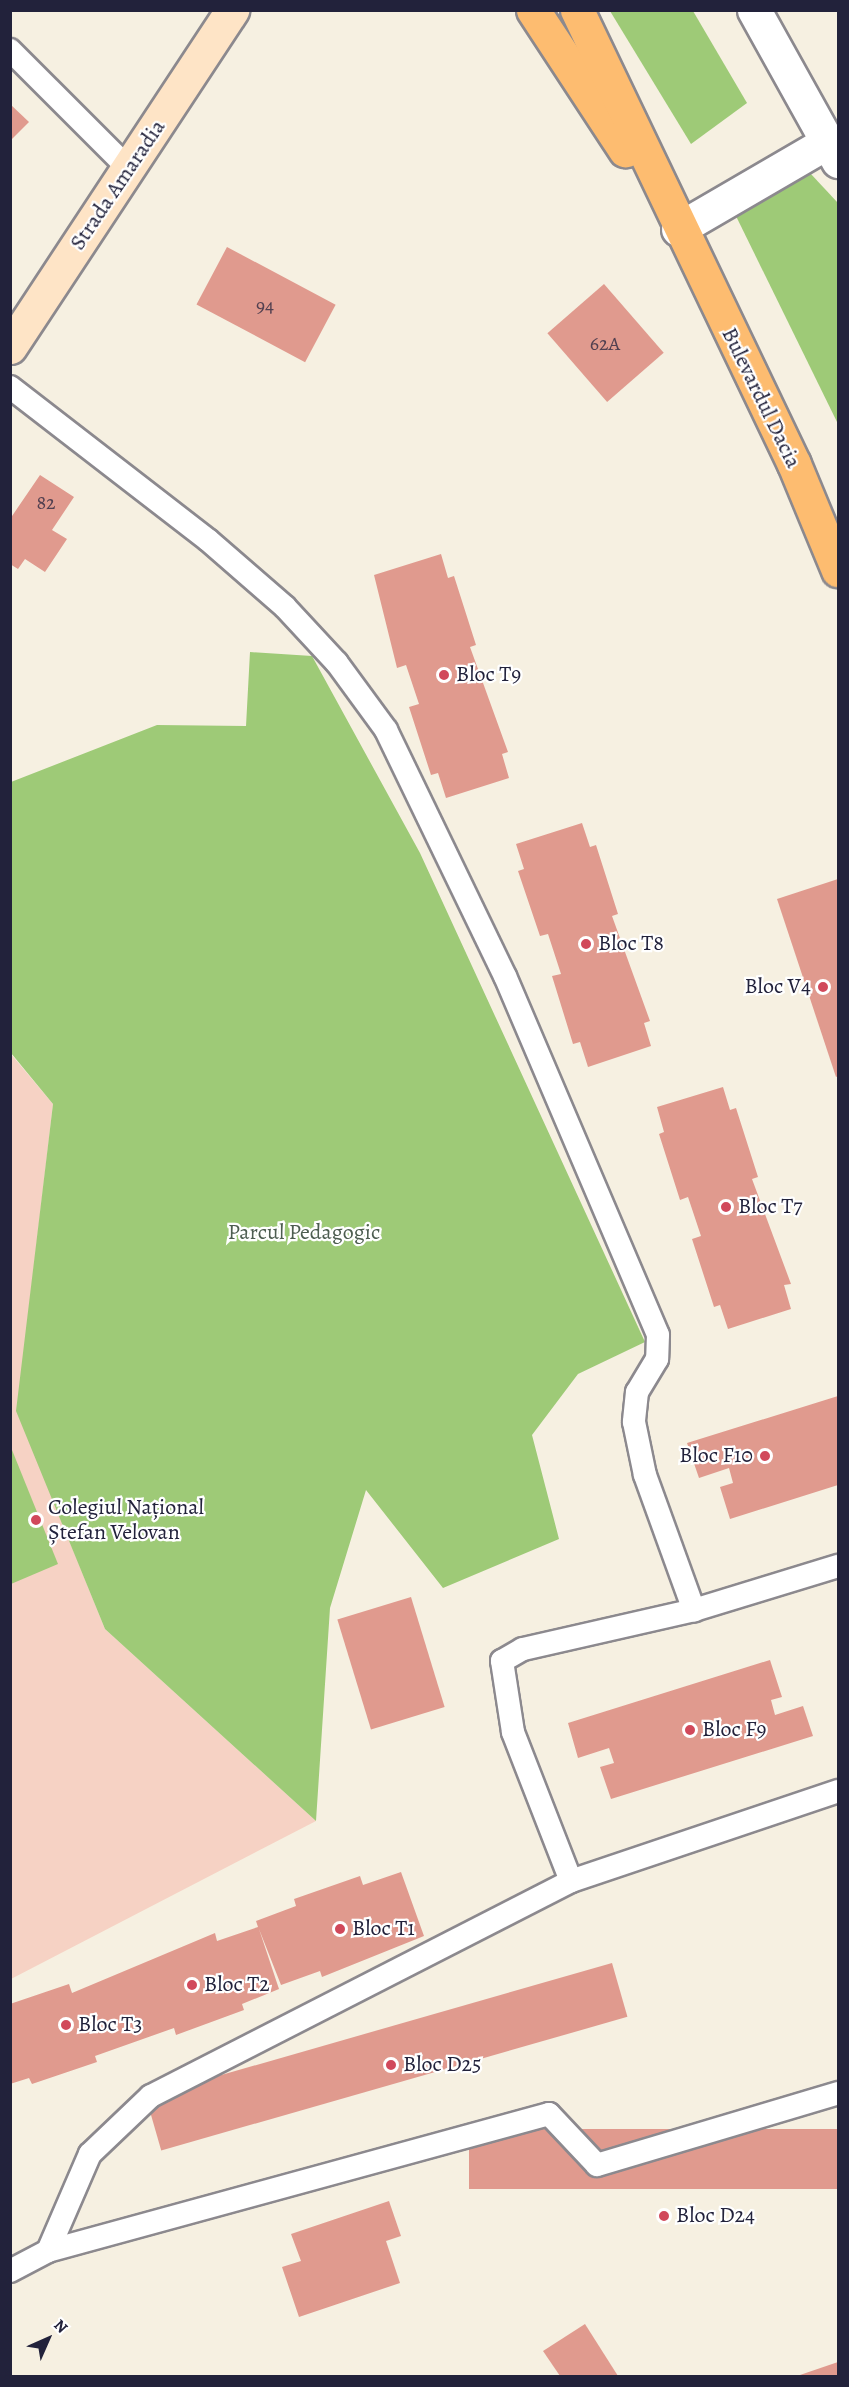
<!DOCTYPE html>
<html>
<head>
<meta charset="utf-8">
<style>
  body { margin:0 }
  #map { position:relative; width:849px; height:2387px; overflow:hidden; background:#f6f0e1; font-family:Alegreya,serif }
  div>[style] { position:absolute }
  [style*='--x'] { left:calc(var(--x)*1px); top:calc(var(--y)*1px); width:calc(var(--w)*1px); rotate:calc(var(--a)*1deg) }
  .built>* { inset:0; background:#f6d2c4 }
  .green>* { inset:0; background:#9eca77 }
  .building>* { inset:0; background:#e09a8e; transform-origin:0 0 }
  .roads { filter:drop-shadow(2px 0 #8c898e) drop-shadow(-2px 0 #8c898e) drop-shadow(0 2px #8c898e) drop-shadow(0 -2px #8c898e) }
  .service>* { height:22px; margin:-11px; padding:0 11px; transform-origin:11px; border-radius:11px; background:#fff }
  .minor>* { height:33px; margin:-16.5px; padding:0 16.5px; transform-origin:16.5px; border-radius:16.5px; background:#fff }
  .secondary>* { height:33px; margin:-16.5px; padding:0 16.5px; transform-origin:16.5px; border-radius:16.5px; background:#fee4c6 }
  .primary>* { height:33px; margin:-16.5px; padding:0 16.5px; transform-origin:16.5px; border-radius:16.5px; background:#fdbc70 }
  .dots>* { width:16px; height:16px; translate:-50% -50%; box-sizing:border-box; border:3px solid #fff; border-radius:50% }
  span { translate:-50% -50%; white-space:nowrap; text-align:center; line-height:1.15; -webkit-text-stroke:4.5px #fff; paint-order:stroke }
  .number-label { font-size:20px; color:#524050 }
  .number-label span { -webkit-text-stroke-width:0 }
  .street-label { font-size:22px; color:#22223b }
  .poi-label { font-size:22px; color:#22223b }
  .left { translate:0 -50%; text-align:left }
  .right { translate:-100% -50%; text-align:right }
  .park-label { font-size:22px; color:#4d5d50 }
  .frame { position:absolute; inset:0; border:12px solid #22223b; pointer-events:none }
  .north { position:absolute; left:18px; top:2309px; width:60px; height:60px; -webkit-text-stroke:4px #fff; paint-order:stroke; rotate:45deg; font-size:16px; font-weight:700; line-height:24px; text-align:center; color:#22223b }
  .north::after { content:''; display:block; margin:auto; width:21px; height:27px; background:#22223b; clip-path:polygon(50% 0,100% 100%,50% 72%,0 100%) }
</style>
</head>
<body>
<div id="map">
  <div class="built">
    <i style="clip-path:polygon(10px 1053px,53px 1104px,17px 1411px,105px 1629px,316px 1821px,11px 1979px)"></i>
  </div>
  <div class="green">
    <i style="clip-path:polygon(610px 11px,693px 11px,747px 103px,691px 144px)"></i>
    <i style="clip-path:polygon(810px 173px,838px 203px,838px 424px,734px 212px,773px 185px)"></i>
    <i style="clip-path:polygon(250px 652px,312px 656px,420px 853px,645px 1342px,578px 1374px,532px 1435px,559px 1539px,443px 1588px,366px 1490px,330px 1608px,316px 1821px,105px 1629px,16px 1411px,53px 1104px,11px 1053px,11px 782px,157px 725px,246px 726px)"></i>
    <i style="clip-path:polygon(10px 1445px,58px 1564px,11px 1584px,10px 1584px)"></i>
  </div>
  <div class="building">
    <i style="clip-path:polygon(10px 104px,29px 122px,10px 141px)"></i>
    <i style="left:227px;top:247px;width:123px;height:65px;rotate:28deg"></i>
    <i style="left:604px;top:284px;width:91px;height:75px;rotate:49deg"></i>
    <i style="clip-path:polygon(40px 475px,74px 497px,52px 530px,67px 539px,45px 572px,25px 559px,18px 569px,10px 564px,10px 519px)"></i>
    <i style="clip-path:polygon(441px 554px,448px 578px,454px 576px,476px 645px,470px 647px,508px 752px,502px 754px,509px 778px,446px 798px,438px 773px,431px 775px,409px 707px,419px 704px,406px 665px,397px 668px,374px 575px)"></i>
    <i style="clip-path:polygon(582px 823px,590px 847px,596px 845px,618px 914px,612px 916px,650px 1021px,644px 1023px,651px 1046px,588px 1067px,580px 1042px,573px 1044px,552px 976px,561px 974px,548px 934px,540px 936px,518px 871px,524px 869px,516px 844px)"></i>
    <i style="clip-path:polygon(838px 879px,838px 1076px,836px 1077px,777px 899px)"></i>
    <i style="clip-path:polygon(723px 1087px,730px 1110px,736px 1108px,758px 1177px,752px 1179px,791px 1284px,784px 1285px,791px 1309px,728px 1329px,720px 1305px,714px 1307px,692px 1239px,701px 1236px,688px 1197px,680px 1200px,659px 1134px,664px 1132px,657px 1107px)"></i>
    <i style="clip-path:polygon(838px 1396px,838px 1485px,730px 1519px,720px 1487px,733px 1483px,729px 1468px,699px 1478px,687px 1443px)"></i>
    <i style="left:411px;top:1597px;width:115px;height:77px;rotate:73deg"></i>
    <i style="clip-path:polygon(770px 1660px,782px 1697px,771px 1700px,775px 1715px,803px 1706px,813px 1736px,611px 1799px,600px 1767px,614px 1763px,609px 1748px,578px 1758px,568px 1723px)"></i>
    <i style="clip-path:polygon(401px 1872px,424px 1936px,322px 1977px,320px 1971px,281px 1985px,259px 1929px,279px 1989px,242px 2004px,244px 2010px,176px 2035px,174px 2028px,95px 2056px,97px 2062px,32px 2084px,29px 2078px,10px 2084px,10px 2004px,69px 1984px,72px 1993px,215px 1933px,217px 1941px,258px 1927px,256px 1921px,296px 1906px,294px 1899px,360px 1876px,363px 1885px)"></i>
    <i style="left:612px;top:1963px;width:56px;height:485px;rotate:74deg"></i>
    <i style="left:838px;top:2129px;width:60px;height:369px;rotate:90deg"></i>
    <i style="clip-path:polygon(389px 2201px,401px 2236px,386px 2241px,400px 2283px,299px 2317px,282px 2267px,301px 2261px,291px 2234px)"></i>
    <i style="clip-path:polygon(585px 2324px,618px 2376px,560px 2376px,543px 2351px)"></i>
    <i style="clip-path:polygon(838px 2362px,838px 2376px,797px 2376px)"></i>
  </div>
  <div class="roads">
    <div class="service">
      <i style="--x:10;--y:50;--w:168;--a:45"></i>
      <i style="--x:10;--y:387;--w:250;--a:37.7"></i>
      <i style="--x:208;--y:540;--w:102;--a:41"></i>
      <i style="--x:285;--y:607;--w:76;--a:47.1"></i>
      <i style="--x:337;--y:663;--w:83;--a:53.8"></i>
      <i style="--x:386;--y:730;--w:273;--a:64.2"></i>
      <i style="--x:505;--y:976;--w:390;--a:66.9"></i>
      <i style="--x:658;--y:1335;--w:24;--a:92"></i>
      <i style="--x:657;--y:1359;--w:39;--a:121"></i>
      <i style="--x:637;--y:1392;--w:30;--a:96"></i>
      <i style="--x:634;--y:1422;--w:54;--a:78.3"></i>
      <i style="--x:645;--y:1475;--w:144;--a:70.1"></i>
      <i style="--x:571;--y:1881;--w:160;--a:-111.3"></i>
      <i style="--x:513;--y:1732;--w:72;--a:-98.8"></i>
      <i style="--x:502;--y:1661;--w:24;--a:-30"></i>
      <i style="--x:523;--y:1649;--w:175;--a:-12.8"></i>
      <i style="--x:694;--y:1610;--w:151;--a:-17"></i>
      <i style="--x:48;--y:2251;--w:106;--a:-66.6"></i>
      <i style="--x:90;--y:2154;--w:84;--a:-43.6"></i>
      <i style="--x:151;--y:2096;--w:472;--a:-27.1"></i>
      <i style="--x:571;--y:1881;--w:282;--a:-18.6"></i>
      <i style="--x:10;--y:2271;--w:43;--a:-27.8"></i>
      <i style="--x:48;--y:2251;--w:519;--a:-15.29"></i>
      <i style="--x:549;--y:2114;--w:70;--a:46.7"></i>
      <i style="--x:597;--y:2165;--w:252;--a:-16.6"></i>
    </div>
    <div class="minor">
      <i style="--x:754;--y:10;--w:173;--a:60.9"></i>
      <i style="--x:678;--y:229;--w:171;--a:-30.2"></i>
    </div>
    <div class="secondary">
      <i style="--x:10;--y:347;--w:404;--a:-56.6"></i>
    </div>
    <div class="primary">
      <i style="--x:533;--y:10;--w:168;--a:56.7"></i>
      <i style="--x:577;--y:10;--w:503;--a:64.45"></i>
      <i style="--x:794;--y:464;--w:115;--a:67.5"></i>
    </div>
  </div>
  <div class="dots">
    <i style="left:444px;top:675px;background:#d1495b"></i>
    <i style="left:586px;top:944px;background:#d1495b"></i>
    <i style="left:823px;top:987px;background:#d1495b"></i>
    <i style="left:726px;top:1207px;background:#d1495b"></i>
    <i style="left:765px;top:1456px;background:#d1495b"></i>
    <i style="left:36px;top:1520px;background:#d1495b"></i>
    <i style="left:690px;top:1730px;background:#d1495b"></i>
    <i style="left:340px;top:1929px;background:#d1495b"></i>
    <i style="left:192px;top:1985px;background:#d1495b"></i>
    <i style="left:66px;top:2025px;background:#d1495b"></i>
    <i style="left:391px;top:2065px;background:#d1495b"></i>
    <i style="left:664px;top:2216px;background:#d1495b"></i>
  </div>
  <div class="number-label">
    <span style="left:265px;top:305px">94</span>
    <span style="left:605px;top:343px">62A</span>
    <span style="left:46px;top:502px">82</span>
  </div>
  <div class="street-label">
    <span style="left:118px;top:185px;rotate:-56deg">Strada Amaradia</span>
    <span style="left:761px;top:398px;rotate:64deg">Bulevardul Dacia</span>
  </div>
  <div class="poi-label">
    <span class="left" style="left:456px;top:675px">Bloc T9</span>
    <span class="left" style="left:598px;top:944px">Bloc T8</span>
    <span class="right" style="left:811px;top:987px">Bloc V4</span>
    <span class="left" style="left:738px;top:1207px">Bloc T7</span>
    <span class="right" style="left:753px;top:1456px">Bloc F10</span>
    <span class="left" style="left:48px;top:1520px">Colegiul Național<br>Ștefan Velovan</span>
    <span class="left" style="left:702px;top:1730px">Bloc F9</span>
    <span class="left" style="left:352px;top:1929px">Bloc T1</span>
    <span class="left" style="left:204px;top:1985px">Bloc T2</span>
    <span class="left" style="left:78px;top:2025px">Bloc T3</span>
    <span class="left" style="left:403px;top:2065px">Bloc D25</span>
    <span class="left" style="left:676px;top:2216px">Bloc D24</span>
  </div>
  <div class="park-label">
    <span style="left:304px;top:1233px">Parcul Pedagogic</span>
  </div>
  <div class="frame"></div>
  <div class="north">N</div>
</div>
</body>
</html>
